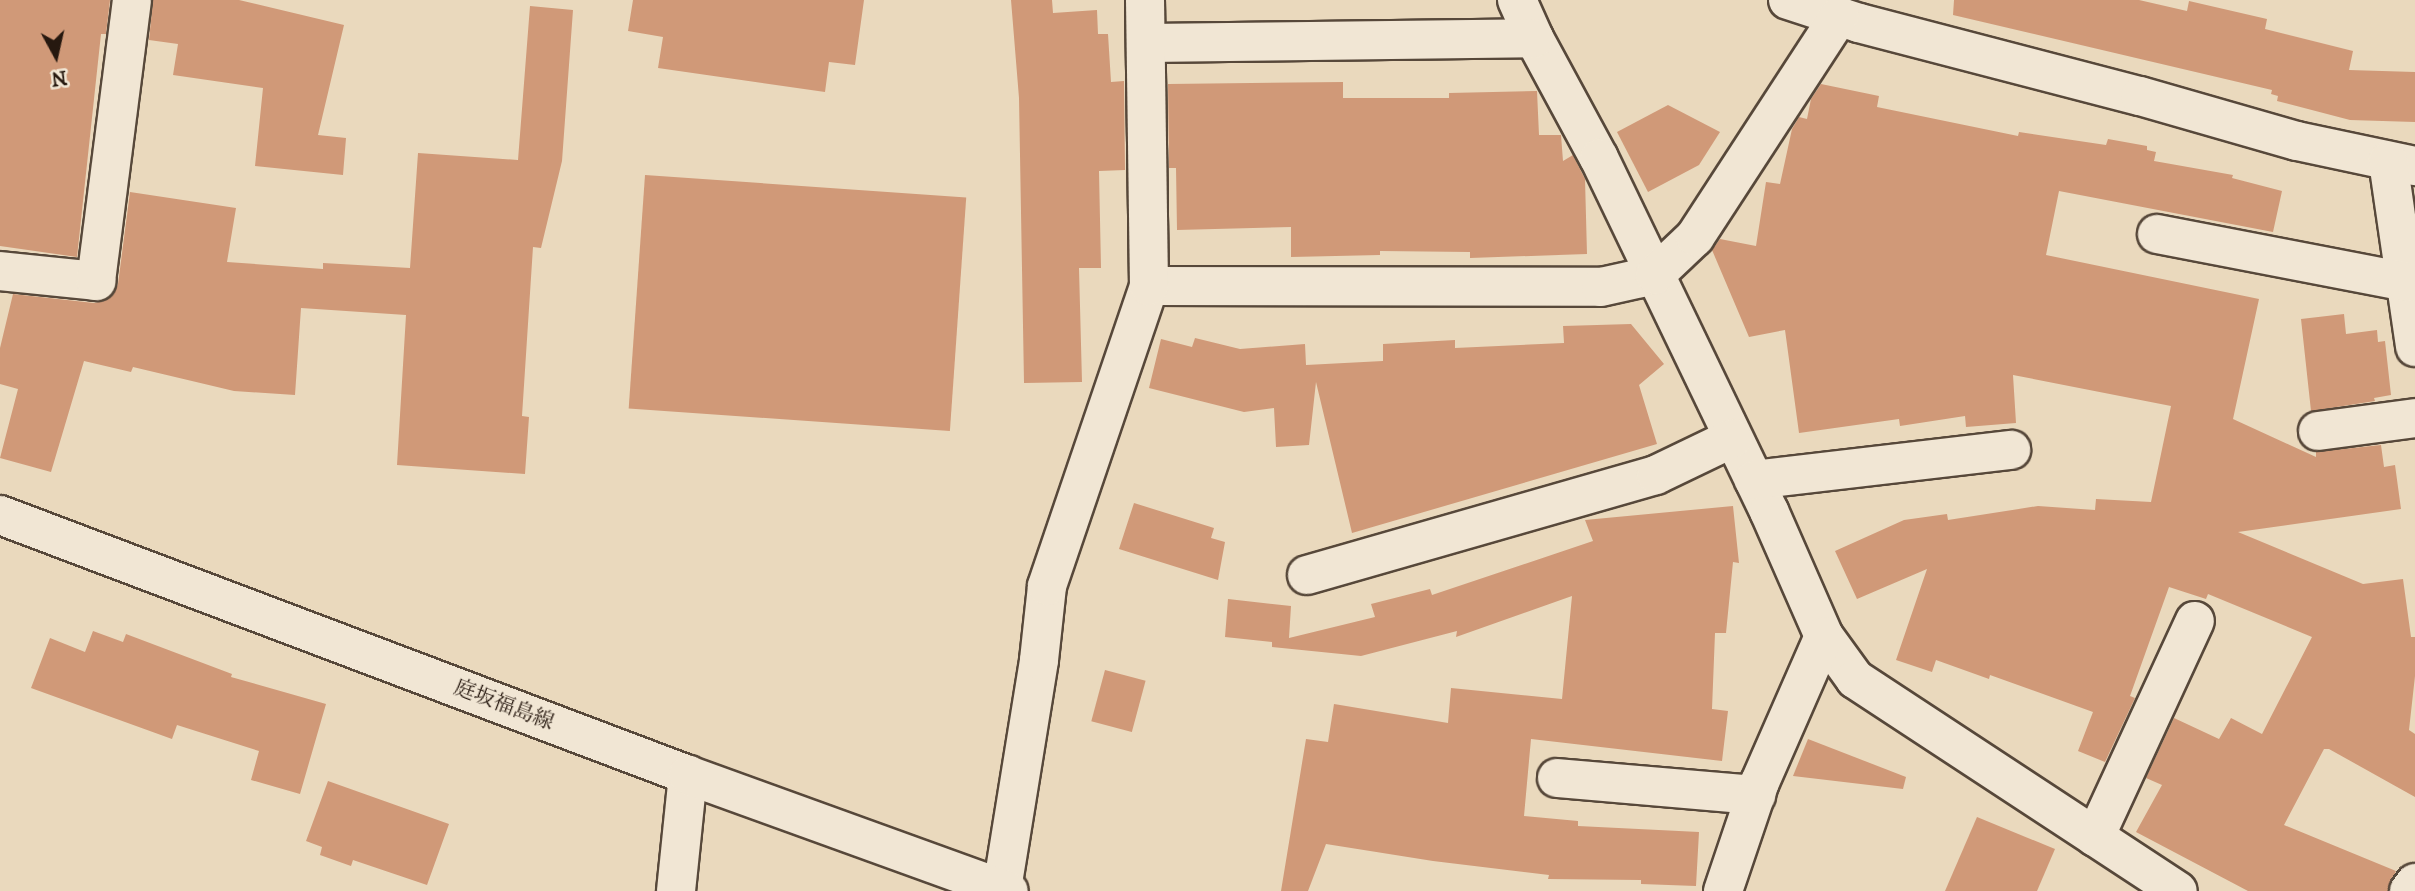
<!DOCTYPE html>
<html>
<head>
<meta charset="utf-8">
<style>
  body { margin:0 }
  #map { position:relative; width:2415px; height:891px; overflow:hidden; background:#ead9bd; font-family:"IM FELL DW Pica","Noto Serif JP",serif }
  div>[style] { position:absolute }
  [style*='--x'] { left:calc(var(--x)*1px); top:calc(var(--y)*1px); width:calc(var(--w)*1px); rotate:calc(var(--a)*1deg) }
  .building>* { inset:0; background:#d09978; transform-origin:0 0 }
  .roads { filter:drop-shadow(2px 0 #57483a) drop-shadow(-2px 0 #57483a) drop-shadow(0 2px #57483a) drop-shadow(0 -2px #57483a) }
  .street>* { height:38px; margin:-19px; padding:0 19px; transform-origin:19px; border-radius:19px; background:#f1e6d4 }
  .secondary>* { height:38px; margin:-19px; padding:0 19px; transform-origin:19px; border-radius:19px; background:#f1e6d4 }
  span { translate:-50% -50%; white-space:nowrap; text-align:center; line-height:1.15; -webkit-text-stroke:5px #f1e6d4; paint-order:stroke }
  .street-label { font-size:21px; color:#26180f }
  .north { position:absolute; left:21px; top:21px; width:70px; height:70px; -webkit-text-stroke:5px #f1e6d4; paint-order:stroke; rotate:172deg; font-size:19px; font-weight:700; line-height:28px; text-align:center; color:#26180f }
  .north::after { content:''; display:block; margin:auto; width:24px; height:32px; background:#26180f; clip-path:polygon(50% 0,100% 100%,50% 72%,0 100%) }
</style>
</head>
<body>
<div id="map">
  <div class="building">
    <i style="clip-path:polygon(0 0,110px 0,106px 34px,101px 34px,77px 257px,0 246px)"></i>
    <i style="clip-path:polygon(153px 0,239px 0,344px 25px,318px 135px,346px 138px,343px 175px,255px 166px,263px 88px,173px 75px,178px 44px,149px 40px)"></i>
    <i style="clip-path:polygon(633px 0,864px 0,855px 65px,829px 62px,825px 92px,658px 68px,663px 37px,628px 31px)"></i>
    <i style="clip-path:polygon(1011px 0,1052px 0,1053px 13px,1097px 10px,1098px 34px,1108px 34px,1111px 82px,1124px 81px,1125px 170px,1099px 171px,1101px 268px,1079px 268px,1082px 382px,1024px 383px,1019px 98px)"></i>
    <i style="clip-path:polygon(1954px 0,2139px 0,2187px 11px,2189px 1px,2267px 19px,2265px 29px,2353px 51px,2349px 70px,2415px 72px,2415px 122px,2350px 120px,2277px 101px,2278px 96px,2271px 94px,2272px 90px,1953px 15px)"></i>
    <i style="clip-path:polygon(530px 6px,573px 10px,562px 161px,541px 248px,533px 247px,522px 416px,529px 417px,525px 474px,397px 465px,406px 315px,301px 308px,295px 395px,234px 391px,133px 367px,131px 372px,84px 361px,51px 472px,0 458px,18px 389px,0 384px,0 348px,13px 294px,94px 303px,104px 301px,113px 295px,118px 284px,130px 192px,236px 208px,227px 262px,323px 269px,323px 263px,410px 268px,418px 153px,518px 160px)"></i>
    <i style="clip-path:polygon(1343px 82px,1343px 98px,1449px 98px,1449px 93px,1537px 91px,1539px 135px,1561px 135px,1563px 161px,1573px 155px,1585px 179px,1587px 254px,1470px 258px,1470px 252px,1380px 251px,1380px 255px,1291px 257px,1291px 227px,1177px 230px,1176px 168px,1169px 168px,1168px 84px)"></i>
    <i style="clip-path:polygon(1821px 84px,1879px 96px,1877px 107px,2018px 136px,2019px 132px,2106px 145px,2108px 139px,2147px 146px,2147px 150px,2156px 152px,2154px 161px,2233px 175px,2232px 178px,2282px 191px,2273px 232px,2059px 191px,2046px 255px,2259px 299px,2233px 419px,2316px 457px,2316px 452px,2381px 445px,2384px 467px,2395px 465px,2401px 509px,2238px 532px,2363px 584px,2403px 579px,2411px 637px,2415px 637px,2415px 676px,2409px 730px,2415px 734px,2415px 797px,2329px 749px,2324px 749px,2284px 825px,2396px 871px,2388px 891px,2248px 891px,2136px 832px,2162px 785px,2146px 778px,2174px 718px,2219px 739px,2231px 718px,2262px 734px,2312px 637px,2208px 594px,2206px 599px,2169px 587px,2130px 696px,2135px 698px,2105px 762px,2078px 751px,2093px 712px,1990px 675px,1989px 679px,1936px 660px,1932px 672px,1896px 660px,1927px 569px,1857px 599px,1835px 551px,1904px 520px,1947px 514px,1948px 520px,2038px 506px,2095px 510px,2096px 499px,2151px 502px,2171px 406px,2013px 375px,2016px 423px,1966px 427px,1965px 416px,1900px 426px,1899px 419px,1799px 433px,1785px 330px,1749px 337px,1712px 250px,1720px 239px,1756px 246px,1766px 182px,1780px 184px,1792px 129px,1799px 117px,1807px 119px,1811px 99px)"></i>
    <i style="clip-path:polygon(1668px 105px,1720px 132px,1699px 165px,1648px 192px,1617px 132px)"></i>
    <i style="left:645px;top:175px;width:322px;height:234px;rotate:4deg"></i>
    <i style="clip-path:polygon(2344px 314px,2346px 334px,2377px 330px,2378px 342px,2385px 341px,2391px 395px,2374px 398px,2375px 401px,2311px 411px,2301px 319px)"></i>
    <i style="clip-path:polygon(1631px 324px,1664px 364px,1639px 385px,1657px 444px,1352px 533px,1316px 382px,1309px 445px,1276px 447px,1274px 408px,1244px 412px,1149px 388px,1161px 339px,1192px 347px,1195px 338px,1240px 349px,1305px 344px,1306px 365px,1383px 361px,1383px 344px,1455px 340px,1455px 348px,1564px 343px,1563px 326px)"></i>
    <i style="clip-path:polygon(1134px 503px,1214px 528px,1211px 538px,1225px 542px,1218px 580px,1119px 549px)"></i>
    <i style="clip-path:polygon(1733px 506px,1739px 563px,1733px 562px,1726px 633px,1715px 633px,1712px 709px,1728px 711px,1722px 761px,1531px 739px,1524px 816px,1578px 821px,1578px 826px,1699px 832px,1696px 886px,1641px 884px,1641px 880px,1548px 879px,1549px 875px,1433px 861px,1326px 844px,1308px 891px,1281px 891px,1306px 739px,1328px 742px,1334px 704px,1448px 723px,1451px 688px,1562px 699px,1572px 596px,1456px 637px,1457px 631px,1361px 656px,1272px 647px,1272px 642px,1225px 637px,1228px 599px,1291px 606px,1289px 638px,1375px 617px,1371px 604px,1430px 589px,1432px 595px,1593px 541px,1585px 520px)"></i>
    <i style="clip-path:polygon(93px 631px,123px 642px,126px 634px,232px 674px,231px 677px,326px 704px,300px 794px,251px 780px,259px 751px,177px 725px,172px 739px,31px 688px,50px 638px,85px 652px)"></i>
    <i style="left:1105px;top:670px;width:42px;height:53px;rotate:15deg"></i>
    <i style="clip-path:polygon(1808px 739px,1906px 777px,1903px 789px,1793px 776px)"></i>
    <i style="clip-path:polygon(328px 781px,449px 824px,427px 885px,353px 860px,351px 866px,320px 855px,322px 847px,306px 841px)"></i>
    <i style="clip-path:polygon(1977px 817px,2055px 849px,2037px 891px,1945px 891px)"></i>
  </div>
  <div class="roads">
    <div class="street">
      <i style="--x:1517;--y:0;--w:42;--a:65.9"></i>
      <i style="--x:1534;--y:38;--w:136;--a:61.6"></i>
      <i style="--x:1599;--y:158;--w:392;--a:64.3"></i>
      <i style="--x:1769;--y:511;--w:137;--a:66.3"></i>
      <i style="--x:1824;--y:636;--w:53;--a:54.2"></i>
      <i style="--x:1855;--y:679;--w:386;--a:33.3"></i>
      <i style="--x:1788;--y:0;--w:75;--a:17.9"></i>
      <i style="--x:1859;--y:23;--w:290;--a:14.6"></i>
      <i style="--x:2140;--y:96;--w:163;--a:16"></i>
      <i style="--x:2297;--y:141;--w:121;--a:12"></i>
      <i style="--x:1147;--y:43;--w:387;--a:-0.7"></i>
      <i style="--x:2388;--y:161;--w:188;--a:81.7"></i>
      <i style="--x:2157;--y:234;--w:254;--a:10.9"></i>
      <i style="--x:0;--y:271;--w:97;--a:5.9"></i>
      <i style="--x:96;--y:281;--w:283;--a:-82.7"></i>
      <i style="--x:1149;--y:286;--w:452;--a:0.1"></i>
      <i style="--x:1601;--y:287;--w:55;--a:-12.5"></i>
      <i style="--x:1655;--y:275;--w:55;--a:-43.5"></i>
      <i style="--x:1695;--y:237;--w:264;--a:-56.9"></i>
      <i style="--x:2318;--y:431;--w:98;--a:-7.6"></i>
      <i style="--x:1754;--y:480;--w:259;--a:-6.7"></i>
      <i style="--x:1307;--y:575;--w:363;--a:-16"></i>
      <i style="--x:1656;--y:475;--w:85;--a:-25.7"></i>
      <i style="--x:1557;--y:778;--w:200;--a:4.9"></i>
      <i style="--x:2095;--y:837;--w:238;--a:-65.2"></i>
      <i style="--x:1002;--y:889;--w:232;--a:-80.8"></i>
      <i style="--x:1039;--y:660;--w:74;--a:-83.8"></i>
      <i style="--x:1047;--y:586;--w:317;--a:-71.2"></i>
      <i style="--x:1149;--y:286;--w:286;--a:-90.8"></i>
      <i style="--x:676;--y:891;--w:117;--a:-84.1"></i>
      <i style="--x:1723;--y:891;--w:115;--a:-71.3"></i>
      <i style="--x:1760;--y:782;--w:159;--a:-66.3"></i>
      <i style="--x:2409;--y:891;--w:10;--a:-53"></i>
    </div>
    <div class="secondary">
      <i style="--x:0;--y:515;--w:735;--a:20.7"></i>
      <i style="--x:688;--y:775;--w:341;--a:19.9"></i>
    </div>
  </div>
  <div class="street-label">
    <span style="left:504px;top:705px;rotate:21deg">庭坂福島線</span>
  </div>
  <div class="north">N</div>
</div>
</body>
</html>
